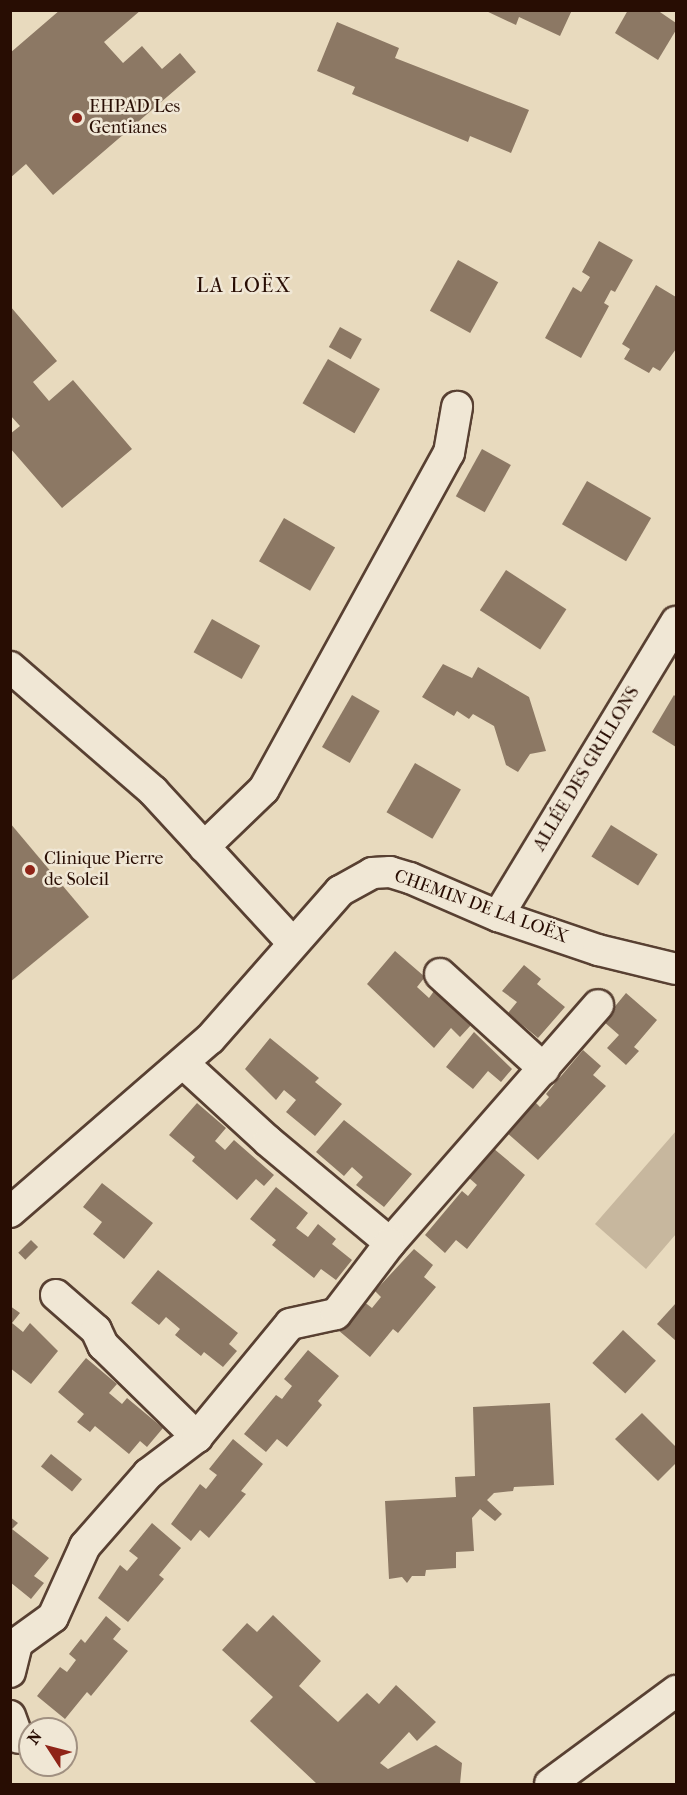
<!DOCTYPE html>
<html>
<head>
<meta charset="utf-8">
<style>
  body { margin:0 }
  #map { position:relative; width:687px; height:1795px; overflow:hidden; background:#e8dabe; font-family:"IM FELL French Canon",serif }
  div>[style] { position:absolute }
  [style*='--x'] { left:calc(var(--x)*1px); top:calc(var(--y)*1px); width:calc(var(--w)*1px); rotate:calc(var(--a)*1deg) }
  .green>* { inset:0; background:#c7b79e }
  .building>* { inset:0; background:#8c7864; transform-origin:0 0 }
  .roads { filter:drop-shadow(2px 0 #584032) drop-shadow(-2px 0 #584032) drop-shadow(0 2px #584032) drop-shadow(0 -2px #584032) }
  .minor>* { height:30px; margin:-15px; padding:0 15px; transform-origin:15px; border-radius:15px; background:#f0e7d5 }
  .dots>* { width:16px; height:16px; translate:-50% -50%; box-sizing:border-box; border:3px solid #f0e7d5; border-radius:50% }
  span { translate:-50% -50%; white-space:nowrap; text-align:center; line-height:1.15; -webkit-text-stroke:5px #f0e7d5; paint-order:stroke }
  .poi-label { font-size:18px; color:#280d03 }
  .left { translate:0 -50%; text-align:left }
  .street-label { font-size:18px; color:#280d03 }
  .neighbourhood-label { font-size:20px; color:#280d03; letter-spacing:1.5px }
  .frame { position:absolute; inset:0; border:12px solid #280d03; pointer-events:none }
  .north { position:absolute; left:18px; top:1717px; width:60px; height:60px; box-sizing:border-box; background:#f0e7d5; border:2px solid #a09081; border-radius:50%; rotate:306deg; font-size:16px; font-weight:700; line-height:24px; text-align:center; color:#280d03 }
  .north::after { content:''; display:block; margin:auto; width:21px; height:27px; background:#8f2418; clip-path:polygon(50% 0,100% 100%,50% 72%,0 100%) }
</style>
</head>
<body>
<div id="map">
  <div class="green">
    <i style="clip-path:polygon(676px 1131px,676px 1234px,646px 1269px,595px 1224px)"></i>
  </div>
  <div class="building">
    <i style="clip-path:polygon(60px 10px,141px 10px,104px 42px,123px 63px,142px 46px,162px 69px,180px 53px,196px 72px,53px 195px,26px 164px,10px 178px,10px 53px)"></i>
    <i style="clip-path:polygon(484px 10px,572px 10px,560px 36px,519px 17px,516px 25px)"></i>
    <i style="clip-path:polygon(628px 10px,657px 10px,676px 23px,676px 30px,658px 60px,615px 33px)"></i>
    <i style="clip-path:polygon(337px 22px,399px 48px,395px 58px,529px 110px,511px 153px,470px 136px,468px 142px,352px 94px,355px 87px,317px 71px)"></i>
    <i style="clip-path:polygon(599px 241px,633px 260px,615px 292px,611px 290px,604px 303px,609px 306px,581px 358px,545px 338px,573px 287px,581px 292px,590px 277px,582px 272px)"></i>
    <i style="left:458px;top:260px;width:46px;height:58px;rotate:29deg"></i>
    <i style="clip-path:polygon(656px 285px,676px 297px,676px 349px,660px 371px,653px 367px,649px 373px,624px 359px,630px 349px,622px 344px)"></i>
    <i style="clip-path:polygon(10px 306px,57px 361px,33px 382px,49px 401px,73px 380px,132px 449px,62px 508px,10px 448px,10px 434px,20px 426px,10px 415px)"></i>
    <i style="left:340px;top:327px;width:25px;height:23px;rotate:29deg"></i>
    <i style="left:328px;top:359px;width:60px;height:51px;rotate:30deg"></i>
    <i style="left:482px;top:449px;width:33px;height:54px;rotate:29deg"></i>
    <i style="left:587px;top:481px;width:74px;height:50px;rotate:30deg"></i>
    <i style="left:284px;top:518px;width:59px;height:50px;rotate:30deg"></i>
    <i style="left:506px;top:570px;width:72px;height:48px;rotate:33deg"></i>
    <i style="left:212px;top:619px;width:55px;height:38px;rotate:29deg"></i>
    <i style="clip-path:polygon(443px 664px,472px 678px,478px 667px,529px 697px,546px 751px,530px 754px,518px 772px,506px 765px,494px 726px,473px 714px,469px 719px,457px 711px,454px 716px,422px 697px)"></i>
    <i style="left:352px;top:695px;width:32px;height:60px;rotate:30deg"></i>
    <i style="clip-path:polygon(674px 695px,676px 697px,676px 747px,652px 732px)"></i>
    <i style="left:415px;top:763px;width:53px;height:57px;rotate:30deg"></i>
    <i style="clip-path:polygon(10px 823px,89px 917px,10px 982px)"></i>
    <i style="left:611px;top:825px;width:55px;height:37px;rotate:32deg"></i>
    <i style="clip-path:polygon(395px 951px,425px 977px,417px 987px,429px 998px,434px 991px,472px 1024px,460px 1037px,451px 1028px,434px 1048px,367px 984px)"></i>
    <i style="clip-path:polygon(524px 965px,541px 979px,537px 984px,565px 1007px,538px 1038px,508px 1013px,517px 1002px,502px 991px)"></i>
    <i style="clip-path:polygon(626px 993px,657px 1020px,634px 1047px,639px 1051px,626px 1065px,607px 1048px,619px 1035px,603px 1021px)"></i>
    <i style="clip-path:polygon(474px 1032px,512px 1069px,501px 1082px,488px 1071px,473px 1089px,446px 1067px)"></i>
    <i style="clip-path:polygon(270px 1038px,319px 1078px,315px 1082px,342px 1104px,315px 1136px,286px 1112px,296px 1100px,284px 1090px,276px 1100px,245px 1069px)"></i>
    <i style="clip-path:polygon(583px 1050px,601px 1066px,593px 1075px,606px 1086px,538px 1160px,507px 1133px,534px 1101px,540px 1107px,549px 1097px,546px 1094px)"></i>
    <i style="clip-path:polygon(197px 1103px,226px 1128px,215px 1141px,225px 1150px,234px 1140px,274px 1175px,264px 1186px,256px 1179px,237px 1200px,192px 1161px,195px 1157px,169px 1135px)"></i>
    <i style="clip-path:polygon(344px 1120px,412px 1174px,384px 1207px,356px 1185px,363px 1177px,352px 1167px,344px 1176px,316px 1152px)"></i>
    <i style="clip-path:polygon(493px 1148px,525px 1175px,467px 1249px,456px 1240px,445px 1253px,425px 1235px,462px 1191px,468px 1196px,477px 1185px,468px 1177px)"></i>
    <i style="clip-path:polygon(102px 1183px,153px 1223px,124px 1259px,93px 1234px,102px 1222px,83px 1207px)"></i>
    <i style="clip-path:polygon(276px 1187px,308px 1213px,296px 1228px,308px 1237px,318px 1224px,336px 1239px,332px 1244px,352px 1260px,336px 1280px,321px 1269px,314px 1278px,272px 1245px,276px 1240px,250px 1219px)"></i>
    <i style="left:31px;top:1240px;width:10px;height:18px;rotate:45deg"></i>
    <i style="clip-path:polygon(414px 1249px,433px 1265px,424px 1277px,436px 1287px,398px 1333px,393px 1329px,370px 1357px,338px 1330px,363px 1301px,372px 1308px,381px 1297px,375px 1291px)"></i>
    <i style="clip-path:polygon(158px 1270px,238px 1333px,229px 1344px,237px 1351px,223px 1367px,204px 1352px,201px 1356px,175px 1335px,180px 1329px,166px 1317px,159px 1325px,131px 1303px)"></i>
    <i style="clip-path:polygon(676px 1303px,676px 1341px,657px 1324px)"></i>
    <i style="clip-path:polygon(10px 1306px,20px 1313px,12px 1323px,23px 1332px,30px 1323px,58px 1351px,31px 1384px,10px 1368px)"></i>
    <i style="left:623px;top:1330px;width:45px;height:45px;rotate:43deg"></i>
    <i style="clip-path:polygon(308px 1350px,339px 1376px,318px 1401px,322px 1405px,287px 1447px,277px 1439px,266px 1452px,244px 1434px,276px 1395px,282px 1399px,292px 1386px,284px 1379px)"></i>
    <i style="clip-path:polygon(86px 1358px,117px 1384px,109px 1393px,122px 1404px,127px 1398px,163px 1428px,147px 1447px,140px 1441px,129px 1454px,95px 1426px,90px 1432px,77px 1422px,84px 1414px,58px 1392px)"></i>
    <i style="clip-path:polygon(550px 1403px,554px 1485px,514px 1487px,513px 1491px,494px 1493px,487px 1500px,502px 1514px,495px 1521px,480px 1509px,472px 1518px,474px 1551px,456px 1552px,456px 1568px,426px 1570px,425px 1576px,412px 1576px,407px 1583px,402px 1577px,389px 1579px,385px 1501px,456px 1497px,455px 1477px,475px 1476px,473px 1407px)"></i>
    <i style="clip-path:polygon(642px 1413px,676px 1447px,676px 1463px,658px 1481px,615px 1439px)"></i>
    <i style="clip-path:polygon(233px 1439px,263px 1464px,241px 1491px,246px 1494px,209px 1538px,200px 1530px,191px 1541px,171px 1524px,200px 1484px,206px 1489px,217px 1475px,209px 1469px)"></i>
    <i style="left:51px;top:1454px;width:40px;height:16px;rotate:39deg"></i>
    <i style="clip-path:polygon(10px 1517px,18px 1523px,12px 1529px,49px 1558px,34px 1576px,44px 1583px,31px 1599px,10px 1582px)"></i>
    <i style="clip-path:polygon(152px 1523px,181px 1548px,159px 1575px,164px 1579px,128px 1622px,98px 1598px,120px 1565px,127px 1571px,138px 1558px,129px 1551px)"></i>
    <i style="clip-path:polygon(273px 1615px,321px 1661px,299px 1686px,338px 1722px,367px 1693px,379px 1704px,396px 1685px,436px 1722px,417px 1741px,409px 1732px,380px 1763px,388px 1769px,436px 1745px,462px 1763px,460px 1784px,317px 1784px,250px 1721px,273px 1697px,222px 1650px,247px 1623px,257px 1632px)"></i>
    <i style="clip-path:polygon(106px 1616px,121px 1629px,113px 1639px,128px 1651px,91px 1696px,87px 1692px,65px 1719px,37px 1696px,60px 1667px,67px 1672px,76px 1660px,69px 1654px,81px 1639px,85px 1643px)"></i>
  </div>
  <div class="roads">
    <div class="minor">
      <i style="--x:10;--y:667;--w:189;--a:40.9"></i>
      <i style="--x:153;--y:791;--w:207;--a:47.4"></i>
      <i style="--x:204;--y:847;--w:83;--a:-44"></i>
      <i style="--x:264;--y:789;--w:384;--a:-61.2"></i>
      <i style="--x:449;--y:453;--w:47;--a:-80.1"></i>
      <i style="--x:498;--y:916;--w:344;--a:-58.8"></i>
      <i style="--x:440;--y:974;--w:141;--a:42.4"></i>
      <i style="--x:183;--y:1063;--w:115;--a:42.5"></i>
      <i style="--x:268;--y:1141;--w:159;--a:39.9"></i>
      <i style="--x:390;--y:1243;--w:316;--a:-48.8"></i>
      <i style="--x:10;--y:1212;--w:264;--a:-40.9"></i>
      <i style="--x:210;--y:1039;--w:197;--a:-48.7"></i>
      <i style="--x:340;--y:891;--w:37;--a:-29"></i>
      <i style="--x:372;--y:873;--w:18;--a:-3"></i>
      <i style="--x:390;--y:872;--w:21;--a:17"></i>
      <i style="--x:410;--y:878;--w:96;--a:23.4"></i>
      <i style="--x:498;--y:916;--w:106;--a:18.8"></i>
      <i style="--x:598;--y:950;--w:80;--a:13.7"></i>
      <i style="--x:56;--y:1295;--w:53;--a:41.2"></i>
      <i style="--x:96;--y:1330;--w:17;--a:65"></i>
      <i style="--x:103;--y:1345;--w:132;--a:44.4"></i>
      <i style="--x:10;--y:1672;--w:30;--a:-76"></i>
      <i style="--x:17;--y:1643;--w:44;--a:-35.8"></i>
      <i style="--x:53;--y:1617;--w:78;--a:-65.7"></i>
      <i style="--x:85;--y:1546;--w:96;--a:-48.8"></i>
      <i style="--x:148;--y:1474;--w:61;--a:-37.1"></i>
      <i style="--x:197;--y:1437;--w:146;--a:-50.5"></i>
      <i style="--x:290;--y:1324;--w:47;--a:-12.3"></i>
      <i style="--x:336;--y:1314;--w:89;--a:-52.7"></i>
      <i style="--x:10;--y:1716;--w:23;--a:70"></i>
      <i style="--x:550;--y:1784;--w:157;--a:-36.4"></i>
    </div>
  </div>
  <div class="dots">
    <i style="left:77px;top:118px;background:#8f2418"></i>
    <i style="left:30px;top:870px;background:#8f2418"></i>
  </div>
  <div class="poi-label">
    <span class="left" style="left:89px;top:118px">EHPAD Les<br>Gentianes</span>
    <span class="left" style="left:44px;top:870px">Clinique Pierre<br>de Soleil</span>
  </div>
  <div class="street-label">
    <span style="left:587px;top:769px;rotate:-59deg">ALLÉE DES GRILLONS</span>
    <span style="left:481px;top:907px;rotate:20deg">CHEMIN DE LA LOËX</span>
  </div>
  <div class="neighbourhood-label">
    <span style="left:244px;top:285px">LA LOËX</span>
  </div>
  <div class="frame"></div>
  <div class="north">N</div>
</div>
</body>
</html>
